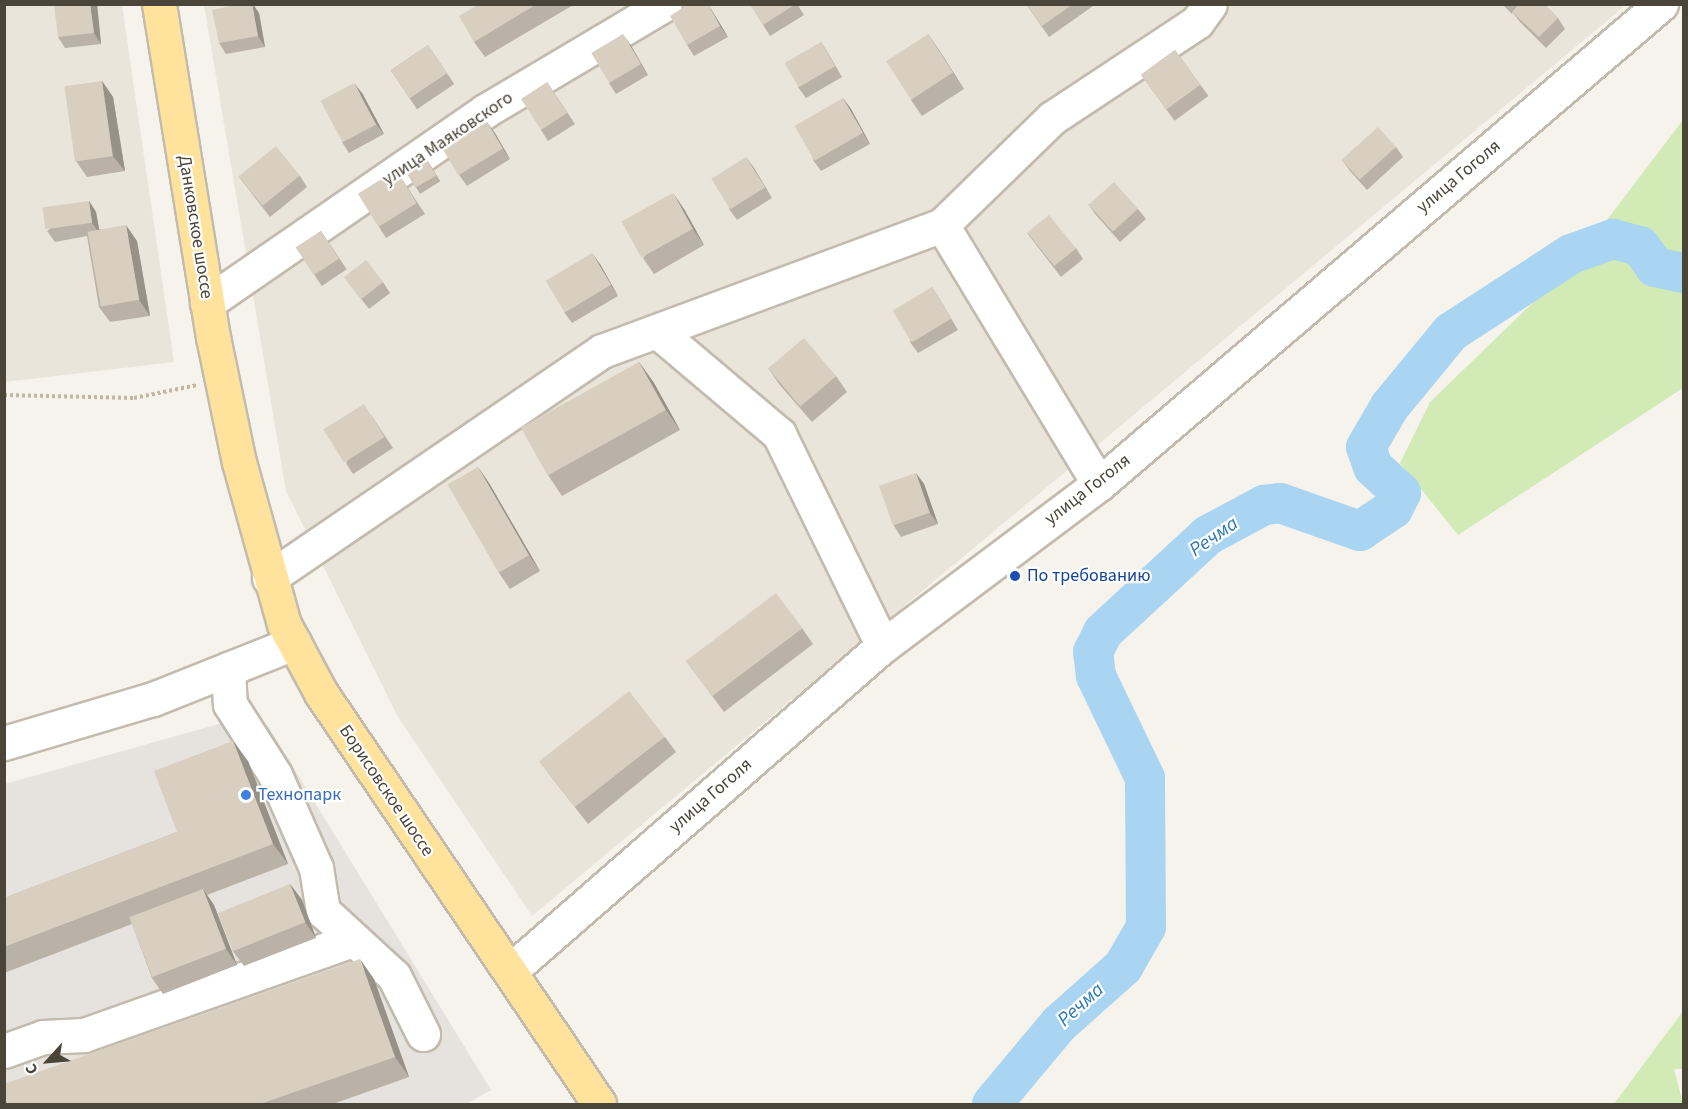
<!DOCTYPE html>
<html>
<head>
<meta charset="utf-8">
<style>
  body { margin:0 }
  #map { position:relative; width:1688px; height:1109px; overflow:hidden; background:#f6f3ec; font-family:"Source Sans 3",sans-serif }
  div>[style] { position:absolute }
  [style*='--x'] { left:calc(var(--x)*1px); top:calc(var(--y)*1px); width:calc(var(--w)*1px); rotate:calc(var(--a)*1deg) }
  .residential>* { inset:0; background:#eae5da }
  .industrial>* { inset:0; background:#e6e2dd }
  .green>* { inset:0; background:#d2eab5 }
  .river>* { height:40px; margin:-20px; padding:0 20px; transform-origin:20px; border-radius:20px; background:#a9d4f2 }
  .path>* { height:4px; margin-top:-2px; transform-origin:0; background:repeating-linear-gradient(90deg,#c4b79f 0 3px,transparent 0 6px) }
  .roads { filter:drop-shadow(2px 0 #c2bbae) drop-shadow(-2px 0 #c2bbae) drop-shadow(0 2px #c2bbae) drop-shadow(0 -2px #c2bbae) }
  .minor>* { height:33px; margin:-16.5px; padding:0 16.5px; transform-origin:16.5px; border-radius:16.5px; background:#fff }
  .major>* { height:33px; margin:-16.5px; padding:0 16.5px; transform-origin:16.5px; border-radius:16.5px; background:#ffe39c }
  .wall>* { inset:0; background:#bab2a6; transform-origin:0 0 }
  .shaded-wall>* { inset:0; background:#979187 }
  .building>* { inset:0; background:#d8cfc1; transform-origin:0 0 }
  .dots>* { width:16px; height:16px; translate:-50% -50%; box-sizing:border-box; border:3px solid #fff; border-radius:50% }
  span { translate:-50% -50%; white-space:nowrap; text-align:center; line-height:1.15; -webkit-text-stroke:4.5px #fff; paint-order:stroke }
  .street-label { font-size:18px; color:#4b4439 }
  .transit-label { font-size:18px; color:#164399 }
  .left { translate:0 -50%; text-align:left }
  .shop-label { font-size:18px; color:#366cbe }
  .water-label { font-size:20px; color:#2e7ab2; font-style:italic }
  .frame { position:absolute; inset:0; border:6px solid #4b4439; pointer-events:none }
  .north { position:absolute; left:18px; top:1031px; width:60px; height:60px; -webkit-text-stroke:4px #fff; paint-order:stroke; rotate:244deg; font-size:16px; font-weight:700; line-height:24px; text-align:center; color:#4b4439 }
  .north::after { content:''; display:block; margin:auto; width:21px; height:27px; background:#4b4439; clip-path:polygon(50% 0,100% 100%,50% 72%,0 100%) }
</style>
</head>
<body>
<div id="map">
  <div class="residential">
    <i style="clip-path:polygon(4px 5px,122px 5px,174px 362px,5px 382px)"></i>
    <i style="clip-path:polygon(204px 5px,1626px 5px,532px 916px,398px 717px,286px 491px)"></i>
  </div>
  <div class="industrial">
    <i style="clip-path:polygon(240px 718px,268px 726px,491px 1090px,466px 1104px,5px 1104px,5px 784px)"></i>
  </div>
  <div class="green">
    <i style="clip-path:polygon(1683px 120px,1683px 388px,1458px 535px,1400px 463px,1430px 402px,1574px 263px)"></i>
    <i style="clip-path:polygon(1683px 1011px,1683px 1069px,1674px 1069px,1683px 1104px,1614px 1104px)"></i>
  </div>
  <div class="river">
    <i style="--x:992;--y:1104;--w:104;--a:-50.1"></i>
    <i style="--x:1059;--y:1024;--w:86;--a:-41.7"></i>
    <i style="--x:1123;--y:967;--w:46;--a:-60.1"></i>
    <i style="--x:1146;--y:927;--w:149;--a:-90.4"></i>
    <i style="--x:1145;--y:778;--w:113;--a:-115.7"></i>
    <i style="--x:1096;--y:676;--w:24;--a:-97"></i>
    <i style="--x:1093;--y:652;--w:22;--a:-63"></i>
    <i style="--x:1103;--y:632;--w:143;--a:-42.7"></i>
    <i style="--x:1208;--y:535;--w:64;--a:-28.2"></i>
    <i style="--x:1264;--y:505;--w:16;--a:-7"></i>
    <i style="--x:1280;--y:503;--w:85;--a:19.3"></i>
    <i style="--x:1360;--y:531;--w:40;--a:-34"></i>
    <i style="--x:1393;--y:509;--w:18;--a:-63"></i>
    <i style="--x:1401;--y:493;--w:38;--a:-137"></i>
    <i style="--x:1373;--y:467;--w:21;--a:-109"></i>
    <i style="--x:1366;--y:447;--w:48;--a:-59.7"></i>
    <i style="--x:1390;--y:406;--w:96;--a:-50.5"></i>
    <i style="--x:1451;--y:332;--w:143;--a:-33"></i>
    <i style="--x:1571;--y:254;--w:45;--a:-19.7"></i>
    <i style="--x:1613;--y:239;--w:28;--a:15"></i>
    <i style="--x:1640;--y:246;--w:26;--a:54"></i>
    <i style="--x:1655;--y:267;--w:30;--a:12"></i>
  </div>
  <div class="path">
    <i style="--x:4;--y:395;--w:130;--a:1.3"></i>
    <i style="--x:134;--y:398;--w:65;--a:-11.5"></i>
  </div>
  <div class="roads">
    <div class="minor">
      <i style="--x:942;--y:225;--w:303;--a:58.8"></i>
      <i style="--x:207;--y:303;--w:338;--a:-34.6"></i>
      <i style="--x:485;--y:111;--w:209;--a:-30.7"></i>
      <i style="--x:657;--y:331;--w:160;--a:40.2"></i>
      <i style="--x:779;--y:434;--w:236;--a:63.9"></i>
      <i style="--x:269;--y:578;--w:403;--a:-34.3"></i>
      <i style="--x:602;--y:351;--w:363;--a:-20.3"></i>
      <i style="--x:942;--y:225;--w:153;--a:-44.2"></i>
      <i style="--x:1052;--y:118;--w:174;--a:-33.5"></i>
      <i style="--x:1197;--y:22;--w:22;--a:-54"></i>
      <i style="--x:228;--y:669;--w:35;--a:87"></i>
      <i style="--x:230;--y:704;--w:84;--a:57.6"></i>
      <i style="--x:275;--y:775;--w:102;--a:66.2"></i>
      <i style="--x:316;--y:868;--w:44;--a:80.8"></i>
      <i style="--x:323;--y:911;--w:96;--a:42.5"></i>
      <i style="--x:394;--y:976;--w:65;--a:63.4"></i>
      <i style="--x:4;--y:743;--w:155;--a:-16.5"></i>
      <i style="--x:153;--y:699;--w:152;--a:-21.7"></i>
      <i style="--x:510;--y:971;--w:495;--a:-41.1"></i>
      <i style="--x:883;--y:646;--w:270;--a:-36.9"></i>
      <i style="--x:1099;--y:484;--w:739;--a:-40.5"></i>
      <i style="--x:4;--y:1051;--w:41;--a:-19.7"></i>
      <i style="--x:43;--y:1037;--w:41;--a:-2.8"></i>
      <i style="--x:84;--y:1035;--w:285;--a:-19.5"></i>
    </div>
    <div class="major">
      <i style="--x:159;--y:4;--w:337;--a:80.8"></i>
      <i style="--x:213;--y:337;--w:128;--a:78.3"></i>
      <i style="--x:239;--y:462;--w:168;--a:74.5"></i>
      <i style="--x:284;--y:624;--w:78;--a:61.8"></i>
      <i style="--x:321;--y:693;--w:496;--a:55.9"></i>
    </div>
  </div>
  <div class="wall">
    <i style="clip-path:polygon(97px 4px,101px 44px,65px 48px,58px 37px)"></i>
    <i style="clip-path:polygon(479px 4px,575px 4px,485px 57px,474px 42px)"></i>
    <i style="clip-path:polygon(708px 4px,728px 37px,694px 56px,687px 45px)"></i>
    <i style="clip-path:polygon(750px 4px,797px 4px,804px 15px,770px 36px)"></i>
    <i style="clip-path:polygon(1026px 4px,1096px 4px,1049px 37px)"></i>
    <i style="clip-path:polygon(1502px 4px,1544px 4px,1558px 18px,1565px 29px,1546px 48px,1520px 22px,1513px 13px,1512px 14px)"></i>
    <i style="clip-path:polygon(259px 13px,265px 47px,226px 54px,219px 43px)"></i>
    <i style="clip-path:polygon(928px 34px,964px 89px,922px 116px,911px 100px)"></i>
    <i style="clip-path:polygon(821px 42px,828px 53px,842px 77px,806px 98px,798px 87px)"></i>
    <i style="clip-path:polygon(630px 44px,648px 75px,616px 94px,609px 83px)"></i>
    <i style="left:428px;top:45px;width:47px;height:45px;rotate:56deg"></i>
    <i style="left:1175px;top:50px;width:57px;height:42px;rotate:54deg"></i>
    <i style="clip-path:polygon(102px 81px,113px 97px,125px 171px,87px 177px,76px 161px)"></i>
    <i style="clip-path:polygon(547px 82px,575px 124px,548px 141px,541px 130px)"></i>
    <i style="clip-path:polygon(362px 93px,384px 134px,349px 153px,342px 142px)"></i>
    <i style="clip-path:polygon(843px 98px,851px 109px,870px 144px,821px 171px,813px 160px)"></i>
    <i style="clip-path:polygon(487px 122px,510px 159px,467px 186px,459px 175px)"></i>
    <i style="clip-path:polygon(1396px 147px,1403px 157px,1367px 190px,1350px 171px,1342px 160px)"></i>
    <i style="left:424px;top:155px;width:31px;height:24px;rotate:58deg"></i>
    <i style="clip-path:polygon(746px 157px,772px 198px,737px 220px,729px 209px)"></i>
    <i style="clip-path:polygon(396px 170px,425px 214px,386px 238px,379px 227px)"></i>
    <i style="clip-path:polygon(300px 176px,307px 187px,270px 217px,239px 177px)"></i>
    <i style="clip-path:polygon(89px 201px,96px 212px,99px 229px,137px 241px,150px 316px,110px 322px,99px 307px,87px 236px,55px 242px,47px 231px)"></i>
    <i style="clip-path:polygon(1088px 204px,1138px 209px,1146px 219px,1120px 242px,1096px 215px)"></i>
    <i style="clip-path:polygon(684px 209px,704px 245px,654px 274px,643px 258px)"></i>
    <i style="left:321px;top:231px;width:46px;height:30px;rotate:56deg"></i>
    <i style="clip-path:polygon(1027px 233px,1076px 248px,1083px 259px,1061px 277px)"></i>
    <i style="clip-path:polygon(600px 264px,618px 296px,572px 323px,564px 312px)"></i>
    <i style="clip-path:polygon(344px 277px,383px 282px,390px 293px,369px 309px)"></i>
    <i style="clip-path:polygon(932px 287px,939px 298px,958px 330px,918px 353px,910px 342px)"></i>
    <i style="clip-path:polygon(639px 362px,654px 383px,680px 430px,562px 496px,548px 475px)"></i>
    <i style="clip-path:polygon(768px 368px,836px 376px,847px 392px,812px 422px,779px 384px)"></i>
    <i style="clip-path:polygon(371px 415px,393px 448px,353px 474px,346px 463px)"></i>
    <i style="clip-path:polygon(478px 467px,489px 483px,540px 571px,510px 589px,499px 573px)"></i>
    <i style="clip-path:polygon(916px 473px,924px 484px,938px 524px,901px 537px,894px 526px)"></i>
    <i style="clip-path:polygon(802px 628px,813px 644px,724px 712px,686px 661px)"></i>
    <i style="clip-path:polygon(665px 737px,676px 752px,588px 824px,552px 778px,540px 762px)"></i>
    <i style="clip-path:polygon(248px 761px,288px 864px,207px 895px,214px 905px,237px 965px,163px 994px,152px 978px,132px 924px,4px 973px,4px 898px,177px 832px)"></i>
    <i style="clip-path:polygon(290px 884px,302px 900px,316px 938px,244px 966px,232px 950px)"></i>
    <i style="clip-path:polygon(374px 979px,409px 1077px,333px 1104px,4px 1104px)"></i>
  </div>
  <div class="shaded-wall">
    <i style="clip-path:polygon(90px 4px,97px 4px,101px 44px,94px 33px)"></i>
    <i style="clip-path:polygon(252px 4px,253px 4px,259px 13px,265px 47px,258px 36px)"></i>
    <i style="clip-path:polygon(708px 4px,728px 37px,720px 26px)"></i>
    <i style="clip-path:polygon(623px 34px,630px 44px,648px 75px,641px 64px)"></i>
    <i style="clip-path:polygon(928px 34px,939px 50px,964px 89px,953px 73px)"></i>
    <i style="clip-path:polygon(102px 81px,113px 97px,125px 171px,113px 156px)"></i>
    <i style="clip-path:polygon(354px 83px,362px 93px,384px 134px,376px 124px)"></i>
    <i style="clip-path:polygon(843px 98px,851px 109px,870px 144px,863px 133px)"></i>
    <i style="clip-path:polygon(487px 122px,495px 133px,510px 159px,503px 149px)"></i>
    <i style="clip-path:polygon(746px 157px,754px 168px,772px 198px,765px 187px)"></i>
    <i style="clip-path:polygon(673px 193px,684px 209px,704px 245px,693px 229px)"></i>
    <i style="clip-path:polygon(89px 201px,96px 212px,100px 234px,92px 223px)"></i>
    <i style="clip-path:polygon(126px 225px,137px 241px,150px 316px,139px 300px)"></i>
    <i style="clip-path:polygon(592px 253px,600px 264px,618px 296px,611px 285px)"></i>
    <i style="clip-path:polygon(639px 362px,654px 383px,680px 430px,666px 410px)"></i>
    <i style="clip-path:polygon(478px 467px,489px 483px,540px 571px,529px 555px)"></i>
    <i style="clip-path:polygon(916px 473px,924px 484px,938px 524px,930px 513px)"></i>
    <i style="clip-path:polygon(233px 741px,248px 761px,288px 864px,273px 844px)"></i>
    <i style="clip-path:polygon(290px 884px,302px 900px,316px 938px,305px 922px)"></i>
    <i style="clip-path:polygon(203px 889px,214px 905px,237px 965px,226px 949px)"></i>
    <i style="clip-path:polygon(360px 959px,374px 979px,409px 1077px,395px 1057px)"></i>
  </div>
  <div class="building">
    <i style="clip-path:polygon(54px 4px,90px 4px,94px 33px,58px 37px)"></i>
    <i style="clip-path:polygon(240px 4px,252px 4px,258px 36px,219px 43px,212px 10px)"></i>
    <i style="clip-path:polygon(479px 4px,537px 4px,474px 42px,459px 16px)"></i>
    <i style="clip-path:polygon(689px 4px,708px 4px,720px 26px,687px 45px,670px 16px)"></i>
    <i style="clip-path:polygon(750px 4px,796px 4px,763px 25px)"></i>
    <i style="clip-path:polygon(1026px 4px,1073px 4px,1042px 26px)"></i>
    <i style="clip-path:polygon(1519px 4px,1544px 4px,1558px 18px,1539px 37px,1512px 12px)"></i>
    <i style="left:623px;top:34px;width:35px;height:37px;rotate:59deg"></i>
    <i style="left:928px;top:34px;width:46px;height:50px;rotate:57deg"></i>
    <i style="left:821px;top:42px;width:28px;height:42px;rotate:60deg"></i>
    <i style="left:428px;top:45px;width:34px;height:45px;rotate:56deg"></i>
    <i style="left:1175px;top:50px;width:43px;height:42px;rotate:54deg"></i>
    <i style="left:102px;top:81px;width:76px;height:38px;rotate:82deg"></i>
    <i style="left:547px;top:82px;width:37px;height:31px;rotate:57deg"></i>
    <i style="left:354px;top:83px;width:47px;height:38px;rotate:62deg"></i>
    <i style="left:843px;top:98px;width:40px;height:56px;rotate:60deg"></i>
    <i style="left:487px;top:122px;width:31px;height:52px;rotate:59deg"></i>
    <i style="left:1378px;top:127px;width:27px;height:49px;rotate:48deg"></i>
    <i style="left:276px;top:146px;width:38px;height:48px;rotate:51deg"></i>
    <i style="left:424px;top:155px;width:24px;height:24px;rotate:60deg"></i>
    <i style="left:746px;top:157px;width:36px;height:41px;rotate:58deg"></i>
    <i style="left:396px;top:170px;width:39px;height:45px;rotate:58deg"></i>
    <i style="left:1114px;top:182px;width:36px;height:34px;rotate:48deg"></i>
    <i style="left:673px;top:193px;width:41px;height:59px;rotate:61deg"></i>
    <i style="left:89px;top:201px;width:22px;height:47px;rotate:82deg"></i>
    <i style="left:1049px;top:215px;width:43px;height:28px;rotate:51deg"></i>
    <i style="left:126px;top:225px;width:76px;height:39px;rotate:80deg"></i>
    <i style="left:321px;top:231px;width:33px;height:30px;rotate:57deg"></i>
    <i style="left:592px;top:253px;width:37px;height:54px;rotate:59deg"></i>
    <i style="left:366px;top:260px;width:28px;height:28px;rotate:52deg"></i>
    <i style="left:932px;top:287px;width:37px;height:46px;rotate:59deg"></i>
    <i style="left:804px;top:338px;width:50px;height:47px;rotate:50deg"></i>
    <i style="left:639px;top:362px;width:55px;height:135px;rotate:61deg"></i>
    <i style="left:364px;top:404px;width:39px;height:48px;rotate:58deg"></i>
    <i style="left:478px;top:467px;width:102px;height:35px;rotate:60deg"></i>
    <i style="left:916px;top:473px;width:42px;height:39px;rotate:71deg"></i>
    <i style="left:776px;top:593px;width:44px;height:113px;rotate:53deg"></i>
    <i style="left:629px;top:691px;width:58px;height:114px;rotate:52deg"></i>
    <i style="clip-path:polygon(233px 741px,273px 844px,4px 947px,4px 898px,177px 832px,154px 771px)"></i>
    <i style="left:290px;top:884px;width:41px;height:78px;rotate:68deg"></i>
    <i style="left:203px;top:889px;width:64px;height:79px;rotate:69deg"></i>
    <i style="clip-path:polygon(360px 959px,395px 1057px,260px 1104px,4px 1104px,4px 1084px)"></i>
  </div>
  <div class="dots">
    <i style="left:1015px;top:576px;background:#1a4fb4"></i>
    <i style="left:246px;top:795px;background:#3f7fe0"></i>
  </div>
  <div class="street-label">
    <span style="left:448px;top:139px;rotate:-34deg">улица Маяковского</span>
    <span style="left:1459px;top:177px;rotate:-40deg">улица Гоголя</span>
    <span style="left:195px;top:227px;rotate:81deg">Данковское шоссе</span>
    <span style="left:1088px;top:490px;rotate:-38deg">улица Гоголя</span>
    <span style="left:386px;top:791px;rotate:56deg">Борисовское шоссе</span>
    <span style="left:711px;top:796px;rotate:-41deg">улица Гоголя</span>
  </div>
  <div class="transit-label">
    <span class="left" style="left:1027px;top:576px">По требованию</span>
  </div>
  <div class="shop-label">
    <span class="left" style="left:258px;top:795px">Технопарк</span>
  </div>
  <div class="water-label">
    <span style="left:1214px;top:537px;rotate:-35deg">Речма</span>
    <span style="left:1081px;top:1005px;rotate:-42deg">Речма</span>
  </div>
  <div class="frame"></div>
  <div class="north">С</div>
</div>
</body>
</html>
